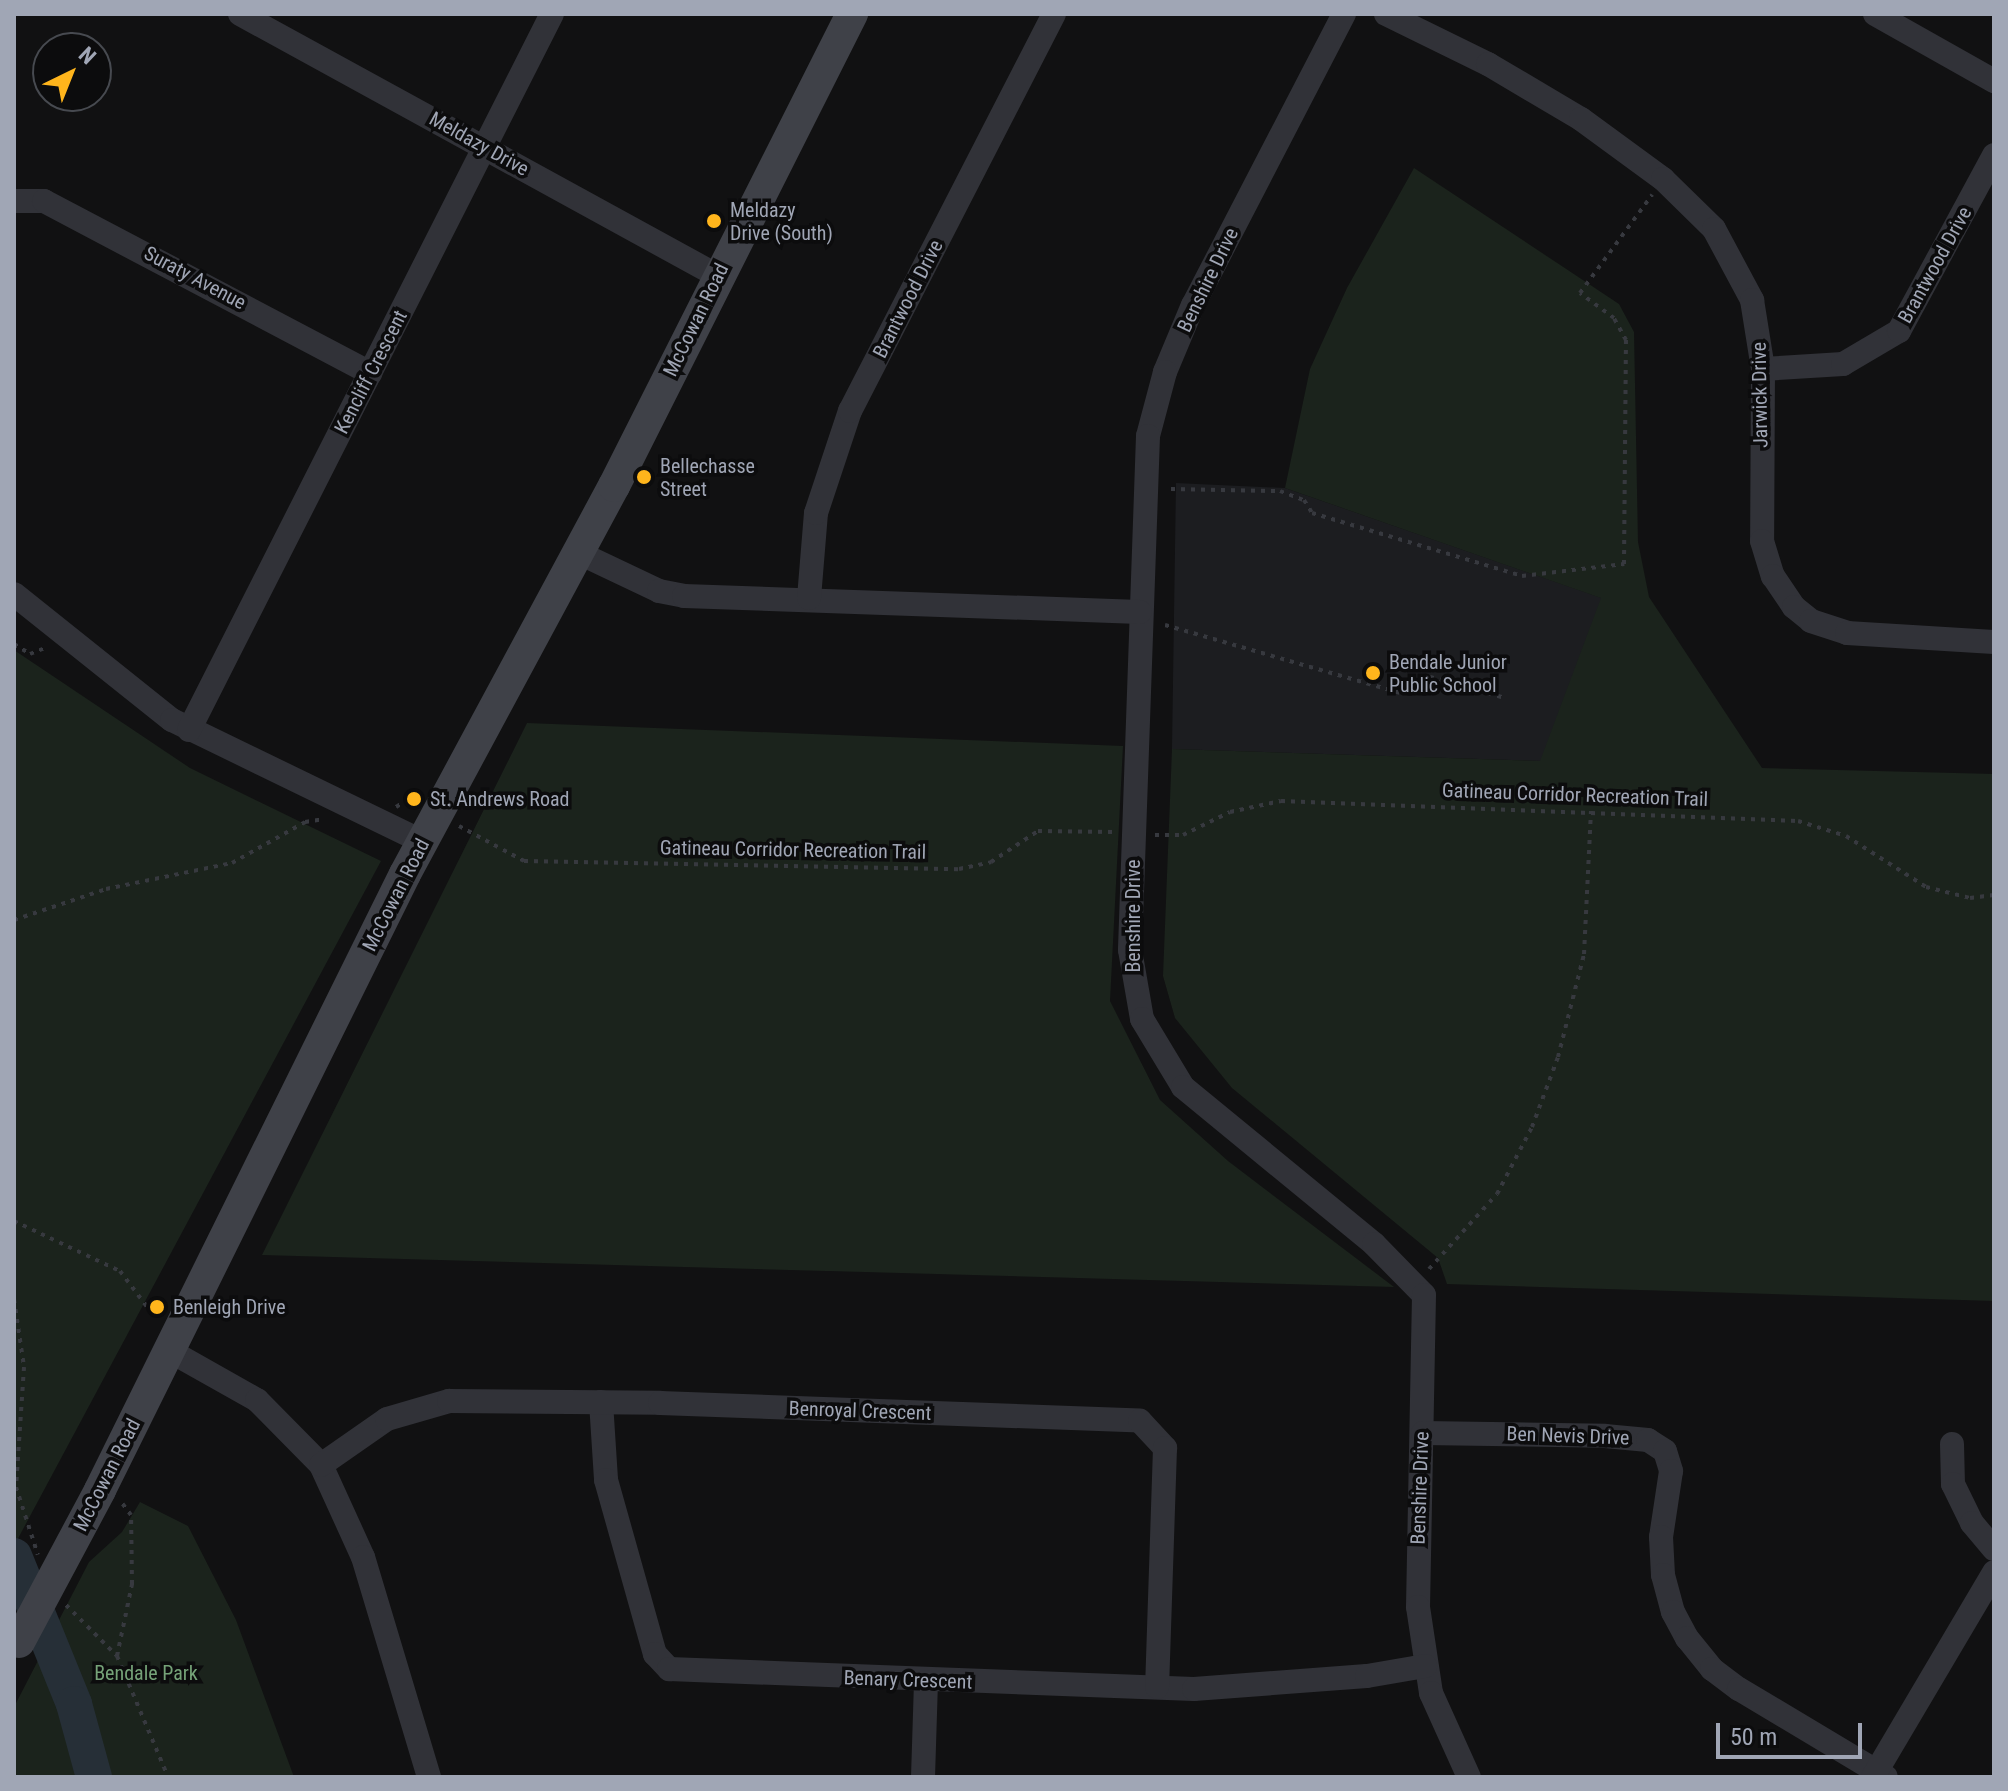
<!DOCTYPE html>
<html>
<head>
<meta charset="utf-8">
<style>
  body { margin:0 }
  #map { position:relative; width:2008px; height:1791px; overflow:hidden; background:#111112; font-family:"Roboto Condensed",sans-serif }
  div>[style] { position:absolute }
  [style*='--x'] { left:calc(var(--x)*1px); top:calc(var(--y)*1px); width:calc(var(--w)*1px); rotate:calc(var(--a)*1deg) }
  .built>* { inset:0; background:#1c1d20 }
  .green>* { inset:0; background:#1b231c }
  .river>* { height:36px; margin:-18px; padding:0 18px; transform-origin:18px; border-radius:18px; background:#262f37 }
  .path>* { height:4px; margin-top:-2px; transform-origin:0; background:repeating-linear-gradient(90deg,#37393f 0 4px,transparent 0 10px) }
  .street>* { height:24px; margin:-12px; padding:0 12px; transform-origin:12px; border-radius:12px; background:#313238 }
  .secondary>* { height:32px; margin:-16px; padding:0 16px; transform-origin:16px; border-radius:16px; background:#3f4148 }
  .secondary-bridge>* { height:32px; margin:-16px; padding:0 16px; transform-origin:16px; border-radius:16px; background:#3f4148 }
  .dots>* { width:22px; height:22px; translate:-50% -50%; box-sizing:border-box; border:4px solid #0c0c0d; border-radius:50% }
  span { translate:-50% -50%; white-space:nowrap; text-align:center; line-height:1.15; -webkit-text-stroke:7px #0c0c0d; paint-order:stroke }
  .street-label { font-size:20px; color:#a0a6b5 }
  .poi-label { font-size:20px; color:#a0a6b5 }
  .left { translate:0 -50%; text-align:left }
  .park-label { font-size:20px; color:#75a278 }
  .frame { position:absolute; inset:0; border:16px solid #a0a6b5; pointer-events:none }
  .north { position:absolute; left:32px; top:32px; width:80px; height:80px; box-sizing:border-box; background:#0c0c0d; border:2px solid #474a50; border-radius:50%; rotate:43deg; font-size:22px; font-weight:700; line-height:32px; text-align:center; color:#a0a6b5 }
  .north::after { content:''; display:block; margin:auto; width:28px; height:36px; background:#ffb51c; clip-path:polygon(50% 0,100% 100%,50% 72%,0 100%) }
  .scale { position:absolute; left:1716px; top:1723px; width:146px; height:36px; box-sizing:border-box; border:4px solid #a0a6b5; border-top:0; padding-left:10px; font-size:24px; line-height:28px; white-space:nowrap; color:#a0a6b5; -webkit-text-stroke:6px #0c0c0d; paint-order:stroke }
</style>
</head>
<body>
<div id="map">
  <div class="built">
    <i style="clip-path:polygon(1176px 483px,1285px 488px,1602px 598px,1541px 761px,1172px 749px)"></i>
  </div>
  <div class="green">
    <i style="clip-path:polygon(1414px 168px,1619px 304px,1634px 332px,1638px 542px,1649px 597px,1762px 768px,1994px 774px,1994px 1301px,1447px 1284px,1438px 1258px,1232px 1088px,1175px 1018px,1163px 976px,1172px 749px,1540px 761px,1601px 598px,1285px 488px,1310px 369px,1347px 288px)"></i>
    <i style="clip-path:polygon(14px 650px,190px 768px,381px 861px,14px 1546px)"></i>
    <i style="clip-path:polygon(527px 723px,1123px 746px,1110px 1001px,1160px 1100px,1228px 1161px,1394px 1287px,262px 1255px)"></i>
    <i style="clip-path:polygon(140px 1502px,188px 1526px,236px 1620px,294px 1777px,14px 1777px,14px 1707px,89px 1562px,122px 1532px)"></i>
  </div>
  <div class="river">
    <i style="--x:14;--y:1556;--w:160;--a:67.9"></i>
    <i style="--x:74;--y:1704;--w:76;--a:74.7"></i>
  </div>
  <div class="path">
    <i style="--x:1171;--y:489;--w:109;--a:1.1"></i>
    <i style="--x:1280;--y:491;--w:26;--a:21"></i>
    <i style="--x:1304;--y:500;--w:15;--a:58"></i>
    <i style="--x:1312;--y:513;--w:219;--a:16.7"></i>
    <i style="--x:1522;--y:576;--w:103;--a:-6.7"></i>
    <i style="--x:1624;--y:564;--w:224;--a:-89.5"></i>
    <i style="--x:1626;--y:340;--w:25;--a:-119"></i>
    <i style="--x:1614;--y:318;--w:42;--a:-143.7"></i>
    <i style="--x:1580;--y:293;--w:122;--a:-53.7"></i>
    <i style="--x:1165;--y:625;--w:246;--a:16.1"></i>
    <i style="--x:1401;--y:693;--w:33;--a:-29"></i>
    <i style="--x:1430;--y:677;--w:78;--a:15.6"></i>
    <i style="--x:14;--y:644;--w:19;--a:32"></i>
    <i style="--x:30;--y:654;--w:18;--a:-22"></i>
    <i style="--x:396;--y:807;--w:15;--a:-32"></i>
    <i style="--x:409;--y:799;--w:8;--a:23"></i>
    <i style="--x:459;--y:826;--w:74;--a:28.3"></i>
    <i style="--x:524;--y:861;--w:435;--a:1.1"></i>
    <i style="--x:959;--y:869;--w:33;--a:-12"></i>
    <i style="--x:991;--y:862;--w:56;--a:-33.4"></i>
    <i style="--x:1038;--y:831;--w:76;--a:0.8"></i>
    <i style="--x:1155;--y:835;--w:28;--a:0"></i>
    <i style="--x:1183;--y:835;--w:52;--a:-26.1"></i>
    <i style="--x:1230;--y:812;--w:52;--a:-12.2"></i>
    <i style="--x:1281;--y:801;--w:517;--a:2.22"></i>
    <i style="--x:1798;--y:821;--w:50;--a:17.4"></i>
    <i style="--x:1846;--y:836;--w:95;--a:32.5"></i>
    <i style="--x:1926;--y:887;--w:45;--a:14"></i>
    <i style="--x:1970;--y:898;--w:24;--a:-7"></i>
    <i style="--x:14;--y:920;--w:97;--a:-18.6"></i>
    <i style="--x:106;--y:889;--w:129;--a:-11.7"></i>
    <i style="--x:232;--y:863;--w:84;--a:-29.3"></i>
    <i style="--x:305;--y:822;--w:18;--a:-9"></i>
    <i style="--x:14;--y:1221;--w:117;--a:25.3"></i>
    <i style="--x:120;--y:1271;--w:51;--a:52.9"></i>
    <i style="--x:1429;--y:1269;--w:101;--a:-47.8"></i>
    <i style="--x:1497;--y:1194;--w:76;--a:-62.4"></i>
    <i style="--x:1532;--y:1127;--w:75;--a:-69.6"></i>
    <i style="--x:1558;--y:1057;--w:106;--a:-75.8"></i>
    <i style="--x:1584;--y:954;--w:143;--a:-87.2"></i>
    <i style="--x:14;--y:1299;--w:69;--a:81.6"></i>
    <i style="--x:24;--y:1367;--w:120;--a:93.8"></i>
    <i style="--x:16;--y:1487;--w:71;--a:72.1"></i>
    <i style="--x:66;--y:1605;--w:72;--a:45"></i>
    <i style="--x:117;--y:1656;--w:131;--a:67.1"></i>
    <i style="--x:117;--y:1656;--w:74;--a:-78.2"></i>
    <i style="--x:132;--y:1584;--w:69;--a:-90.8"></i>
    <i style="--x:131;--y:1515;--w:15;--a:-127"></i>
  </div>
  <div class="street">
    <i style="--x:240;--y:14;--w:545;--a:28.73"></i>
    <i style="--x:1344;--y:14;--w:328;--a:117.4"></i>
    <i style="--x:1193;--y:305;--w:73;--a:112.7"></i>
    <i style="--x:1165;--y:372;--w:66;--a:104.9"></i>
    <i style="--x:1148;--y:436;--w:514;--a:92.01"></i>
    <i style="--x:1130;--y:950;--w:70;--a:80.1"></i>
    <i style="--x:1142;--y:1019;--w:79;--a:58.9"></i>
    <i style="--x:1183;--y:1087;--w:247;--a:39.4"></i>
    <i style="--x:1374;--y:1244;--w:71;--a:45.6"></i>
    <i style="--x:1424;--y:1295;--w:312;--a:91.1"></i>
    <i style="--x:1418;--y:1607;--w:87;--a:81.4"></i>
    <i style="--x:1431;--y:1693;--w:92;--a:65.7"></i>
    <i style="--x:1386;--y:14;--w:114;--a:26.1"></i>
    <i style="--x:1488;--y:64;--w:108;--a:30.6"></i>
    <i style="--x:1581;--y:119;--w:102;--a:36.2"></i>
    <i style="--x:1663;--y:179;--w:71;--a:44.4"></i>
    <i style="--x:1714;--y:229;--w:81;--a:61.8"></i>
    <i style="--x:1752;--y:300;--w:70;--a:80.9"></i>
    <i style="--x:1763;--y:369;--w:172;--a:90.3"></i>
    <i style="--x:1762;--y:541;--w:37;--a:73"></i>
    <i style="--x:1773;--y:576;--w:37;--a:56"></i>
    <i style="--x:1794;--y:607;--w:22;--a:39"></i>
    <i style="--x:1811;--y:621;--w:38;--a:18"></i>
    <i style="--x:1847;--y:633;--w:147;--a:3.5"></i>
    <i style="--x:1875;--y:14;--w:137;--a:29.4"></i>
    <i style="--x:14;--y:201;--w:30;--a:0"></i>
    <i style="--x:44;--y:201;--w:369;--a:27.8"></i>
    <i style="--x:1763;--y:369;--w:80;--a:-3.6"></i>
    <i style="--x:1843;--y:364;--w:65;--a:-30.5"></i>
    <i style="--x:1899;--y:331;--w:200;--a:-61.6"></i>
    <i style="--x:577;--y:552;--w:91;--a:25.4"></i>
    <i style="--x:659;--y:591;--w:25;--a:11"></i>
    <i style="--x:684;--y:596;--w:456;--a:2"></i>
    <i style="--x:14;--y:594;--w:202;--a:38.6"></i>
    <i style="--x:172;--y:720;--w:279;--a:25.9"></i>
    <i style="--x:809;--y:598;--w:85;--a:-85.3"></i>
    <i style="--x:816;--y:513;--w:108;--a:-71.6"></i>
    <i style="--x:850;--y:411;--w:446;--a:-62.8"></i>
    <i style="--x:189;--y:730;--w:803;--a:-63.12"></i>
    <i style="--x:170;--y:1351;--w:100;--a:29.4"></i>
    <i style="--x:257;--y:1400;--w:91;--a:45.4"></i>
    <i style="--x:321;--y:1465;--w:101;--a:65.5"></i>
    <i style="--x:363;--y:1557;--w:230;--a:73.3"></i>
    <i style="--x:601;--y:1402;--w:78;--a:86.3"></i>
    <i style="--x:606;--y:1480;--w:181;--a:74.3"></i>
    <i style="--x:655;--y:1654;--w:21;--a:47"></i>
    <i style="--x:669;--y:1669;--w:525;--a:2.18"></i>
    <i style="--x:1194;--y:1689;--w:173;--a:-4.3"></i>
    <i style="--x:1367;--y:1676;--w:59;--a:-9.8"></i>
    <i style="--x:1423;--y:1433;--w:182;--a:0.9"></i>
    <i style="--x:1605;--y:1436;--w:43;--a:5.3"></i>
    <i style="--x:1648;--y:1440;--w:20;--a:33"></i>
    <i style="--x:1665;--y:1451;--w:21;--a:73"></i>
    <i style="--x:1671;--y:1471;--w:67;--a:98.6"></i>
    <i style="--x:1661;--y:1537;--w:38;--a:87"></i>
    <i style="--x:1663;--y:1575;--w:38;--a:75"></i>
    <i style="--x:1673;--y:1612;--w:30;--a:62"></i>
    <i style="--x:1687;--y:1638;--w:40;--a:51"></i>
    <i style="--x:1712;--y:1669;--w:34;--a:37"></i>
    <i style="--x:1739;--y:1689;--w:171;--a:30.9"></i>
    <i style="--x:1952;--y:1444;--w:40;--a:88.6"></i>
    <i style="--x:1953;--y:1484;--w:43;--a:64"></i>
    <i style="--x:1972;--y:1523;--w:34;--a:50"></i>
    <i style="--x:321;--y:1465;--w:80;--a:-34.9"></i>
    <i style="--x:387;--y:1419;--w:65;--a:-16.2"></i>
    <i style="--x:449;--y:1401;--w:211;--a:0.5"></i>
    <i style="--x:660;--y:1403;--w:480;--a:2.1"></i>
    <i style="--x:1140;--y:1421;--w:37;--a:47"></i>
    <i style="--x:1165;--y:1448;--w:239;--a:91.9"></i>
    <i style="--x:923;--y:1777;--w:95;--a:-88.2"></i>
    <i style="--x:1873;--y:1777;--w:238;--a:-59.4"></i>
  </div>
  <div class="secondary">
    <i style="--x:100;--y:1490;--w:687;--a:-63.66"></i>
    <i style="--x:405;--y:874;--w:441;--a:-61.7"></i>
    <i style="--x:614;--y:486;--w:529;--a:-63.24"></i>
  </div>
  <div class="secondary-bridge">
    <i style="--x:19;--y:1642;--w:172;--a:-61.9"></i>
  </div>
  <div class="dots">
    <i style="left:714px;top:221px;background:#ffb51c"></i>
    <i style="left:644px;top:477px;background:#ffb51c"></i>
    <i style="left:1373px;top:673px;background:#ffb51c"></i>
    <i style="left:414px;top:799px;background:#ffb51c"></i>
    <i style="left:157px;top:1307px;background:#ffb51c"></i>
  </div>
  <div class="street-label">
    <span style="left:479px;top:144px;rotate:29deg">Meldazy Drive</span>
    <span style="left:1935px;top:265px;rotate:-61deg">Brantwood Drive</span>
    <span style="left:195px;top:278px;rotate:28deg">Suraty Avenue</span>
    <span style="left:1208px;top:280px;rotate:-64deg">Benshire Drive</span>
    <span style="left:908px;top:299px;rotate:-63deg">Brantwood Drive</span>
    <span style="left:696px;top:320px;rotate:-64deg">McCowan Road</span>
    <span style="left:371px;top:372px;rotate:-63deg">Kencliff Crescent</span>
    <span style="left:1760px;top:395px;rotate:-91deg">Jarwick Drive</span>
    <span style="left:1575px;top:795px;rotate:2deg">Gatineau Corridor Recreation Trail</span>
    <span style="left:793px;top:850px;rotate:1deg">Gatineau Corridor Recreation Trail</span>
    <span style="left:396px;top:895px;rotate:-63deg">McCowan Road</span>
    <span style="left:1133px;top:916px;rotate:-90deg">Benshire Drive</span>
    <span style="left:860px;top:1411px;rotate:2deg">Benroyal Crescent</span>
    <span style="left:1568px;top:1436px;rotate:2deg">Ben Nevis Drive</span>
    <span style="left:107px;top:1475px;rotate:-63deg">McCowan Road</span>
    <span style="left:1420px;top:1488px;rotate:-88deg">Benshire Drive</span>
    <span style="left:908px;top:1680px;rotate:2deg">Benary Crescent</span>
  </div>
  <div class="poi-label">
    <span class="left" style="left:730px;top:222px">Meldazy<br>Drive (South)</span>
    <span class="left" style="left:660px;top:478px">Bellechasse<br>Street</span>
    <span class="left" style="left:1389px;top:674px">Bendale Junior<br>Public School</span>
    <span class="left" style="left:430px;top:799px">St. Andrews Road</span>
    <span class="left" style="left:173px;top:1307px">Benleigh Drive</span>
  </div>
  <div class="park-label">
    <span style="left:146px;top:1673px">Bendale Park</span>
  </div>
  <div class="frame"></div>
  <div class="north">N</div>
  <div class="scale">50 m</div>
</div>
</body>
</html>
